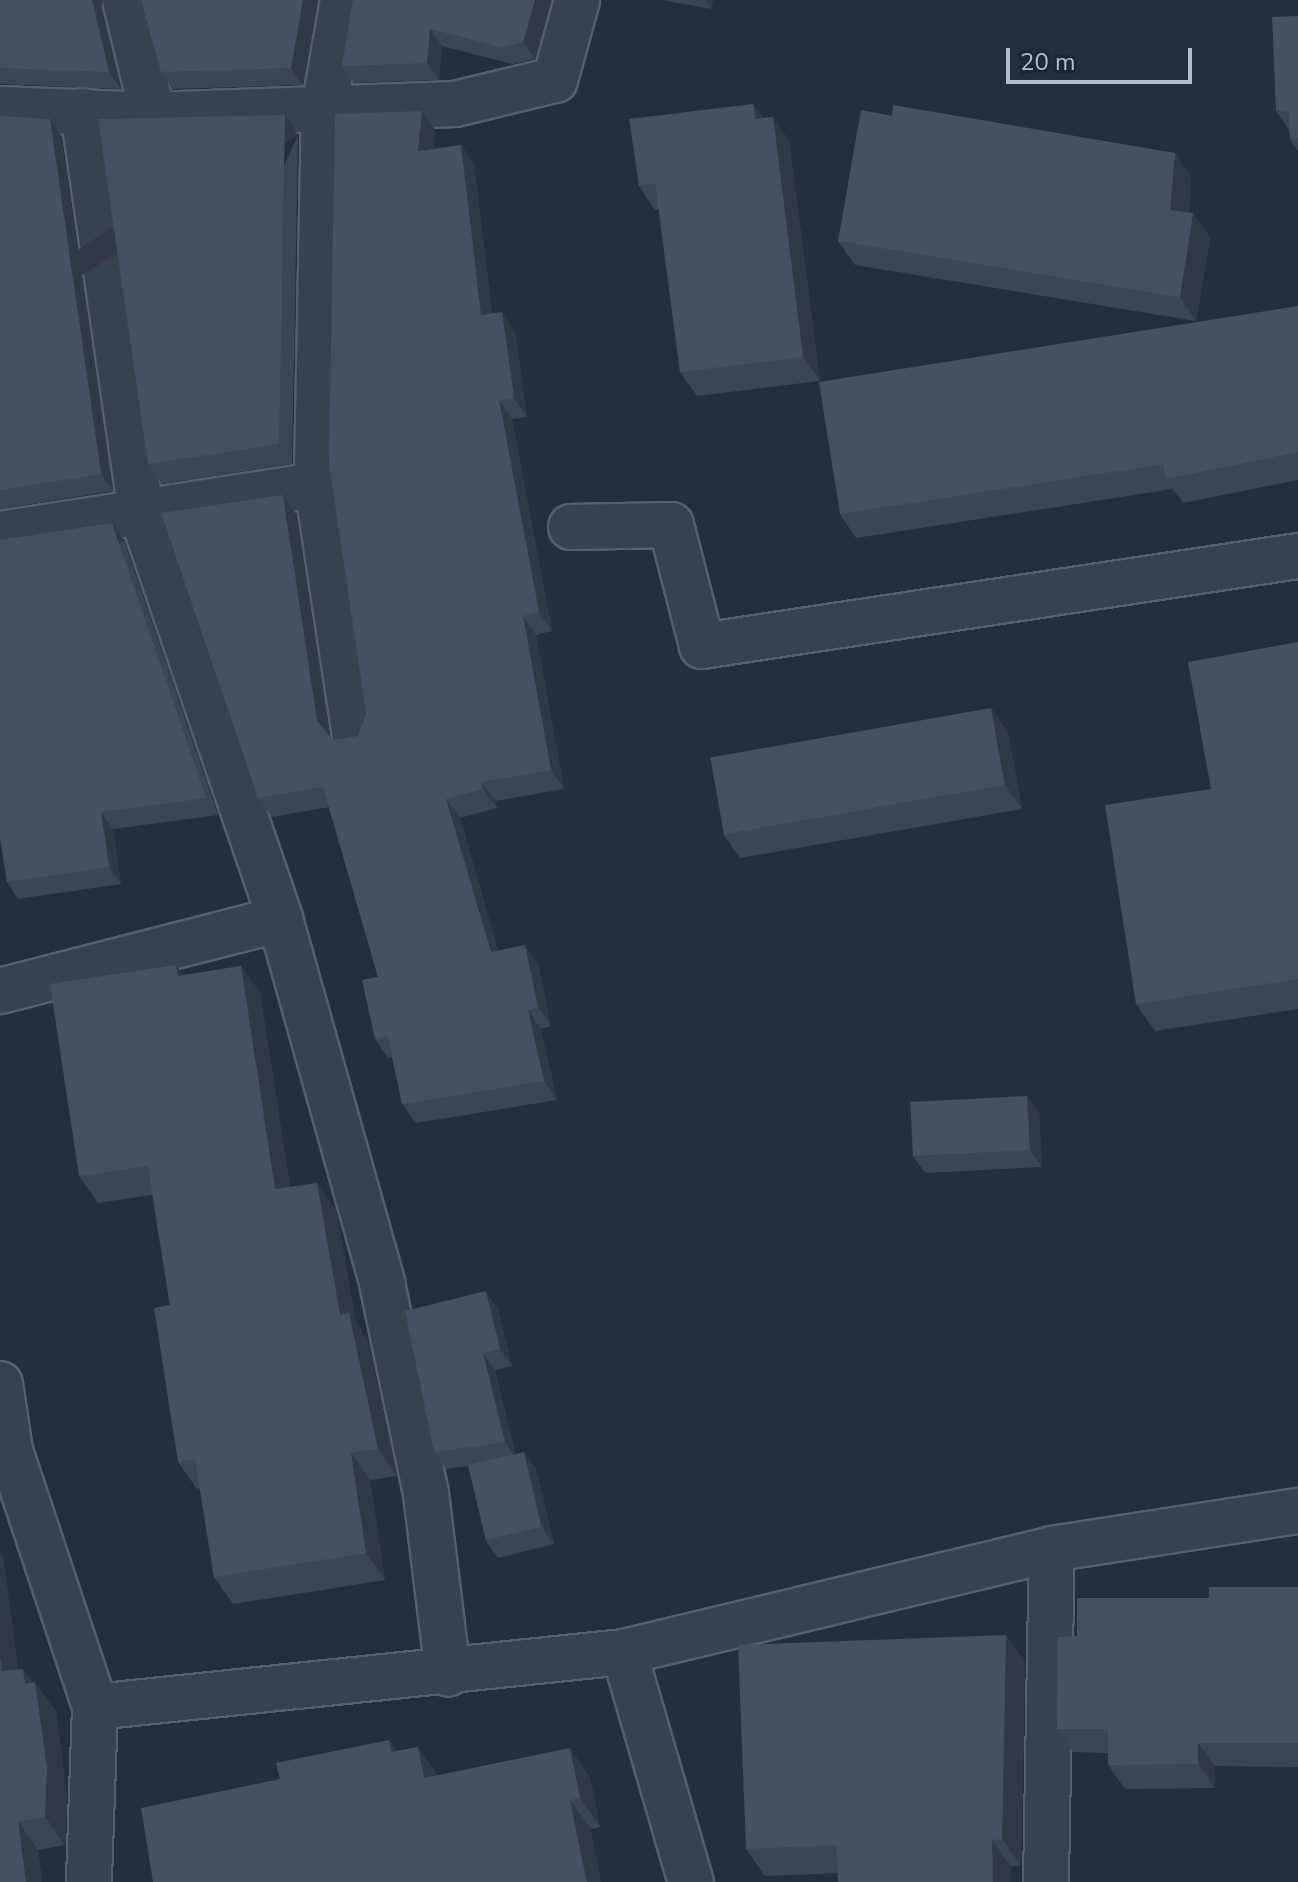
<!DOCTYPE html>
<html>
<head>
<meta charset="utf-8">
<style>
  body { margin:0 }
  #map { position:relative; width:1298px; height:1882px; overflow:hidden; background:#242f3e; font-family:"Nunito Sans",sans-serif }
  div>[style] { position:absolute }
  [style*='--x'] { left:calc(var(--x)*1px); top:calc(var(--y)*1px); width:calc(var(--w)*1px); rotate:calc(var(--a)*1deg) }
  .roads { filter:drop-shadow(2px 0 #565f6c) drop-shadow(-2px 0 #565f6c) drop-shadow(0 2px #565f6c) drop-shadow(0 -2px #565f6c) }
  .street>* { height:44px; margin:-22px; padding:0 22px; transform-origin:22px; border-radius:22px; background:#38414e }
  .wall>* { inset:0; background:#3b4654 }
  .shaded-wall>* { inset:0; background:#303945; transform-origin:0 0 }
  .building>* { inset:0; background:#455162; transform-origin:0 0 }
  span { translate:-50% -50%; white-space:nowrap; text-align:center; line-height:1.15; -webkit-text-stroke:6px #1d2633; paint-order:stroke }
  .scale { position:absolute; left:1006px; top:48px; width:186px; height:36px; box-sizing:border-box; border:4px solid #b4bcc9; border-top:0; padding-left:10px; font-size:24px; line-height:28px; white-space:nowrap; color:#b4bcc9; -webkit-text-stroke:6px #1d2633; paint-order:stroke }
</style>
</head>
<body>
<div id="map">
  <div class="roads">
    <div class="street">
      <i style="--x:125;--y:0;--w:118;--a:76.3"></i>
      <i style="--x:343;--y:0;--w:110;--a:100"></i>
      <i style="--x:324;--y:108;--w:377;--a:91.1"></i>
      <i style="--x:317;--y:485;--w:254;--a:81.4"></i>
      <i style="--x:0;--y:109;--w:153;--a:2.2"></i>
      <i style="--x:153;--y:115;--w:302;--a:-2.1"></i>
      <i style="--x:455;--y:104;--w:103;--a:-13.5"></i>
      <i style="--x:555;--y:80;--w:83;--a:-74.6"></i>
      <i style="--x:83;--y:111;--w:405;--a:81.8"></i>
      <i style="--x:141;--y:512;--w:430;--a:71.1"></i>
      <i style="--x:571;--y:527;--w:100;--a:-1.1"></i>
      <i style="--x:671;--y:525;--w:125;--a:75.6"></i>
      <i style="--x:702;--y:646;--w:603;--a:-8.59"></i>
      <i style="--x:0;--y:534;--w:321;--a:-8.8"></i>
      <i style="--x:0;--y:991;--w:289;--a:-14.4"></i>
      <i style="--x:280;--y:919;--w:378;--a:74.3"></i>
      <i style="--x:382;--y:1283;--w:216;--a:78.2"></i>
      <i style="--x:426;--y:1494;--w:181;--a:83"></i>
      <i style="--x:0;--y:1384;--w:68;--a:81.5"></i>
      <i style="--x:10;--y:1451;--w:270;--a:71.6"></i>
      <i style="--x:95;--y:1707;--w:175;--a:92"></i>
      <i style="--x:624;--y:1652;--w:240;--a:73.8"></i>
      <i style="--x:95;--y:1707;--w:532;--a:-5.94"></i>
      <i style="--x:624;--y:1652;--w:440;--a:-13.5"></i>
      <i style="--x:1052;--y:1549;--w:249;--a:-8.8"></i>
      <i style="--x:1046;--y:1882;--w:333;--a:-89"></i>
    </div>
  </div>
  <div class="wall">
    <i style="clip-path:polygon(0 0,103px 0,101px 6px,121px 89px,0 84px)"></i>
    <i style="clip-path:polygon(141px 0,318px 0,303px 85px,172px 89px,161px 72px)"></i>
    <i style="clip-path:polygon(353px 0,551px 0,535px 59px,513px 64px,442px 46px,439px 80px,354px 83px,342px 66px)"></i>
    <i style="clip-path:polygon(662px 0,713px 0,711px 9px)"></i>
    <i style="clip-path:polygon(1298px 16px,1298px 151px,1290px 139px,1289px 130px,1276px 111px)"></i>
    <i style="clip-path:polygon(753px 104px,763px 118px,773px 117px,789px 141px,820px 381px,697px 396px,680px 372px,659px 209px,655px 210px,639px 186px)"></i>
    <i style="clip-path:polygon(422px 111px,435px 130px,433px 149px,461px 145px,474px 164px,492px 314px,515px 331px,527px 417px,512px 419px,552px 631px,536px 635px,564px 789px,495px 801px,497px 808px,460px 818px,498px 950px,538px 964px,551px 1026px,541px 1029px,557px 1100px,416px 1123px,402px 1104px,392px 1057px,388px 1058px,375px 1039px,378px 977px,329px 807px,272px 817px,258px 798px,296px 514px,330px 736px,333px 740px,358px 736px,366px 713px)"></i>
    <i style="clip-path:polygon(0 116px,61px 136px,113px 491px,0 509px)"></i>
    <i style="clip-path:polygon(892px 116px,1175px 153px,1191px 176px,1189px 213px,1210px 237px,1196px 321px,855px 265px,838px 241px)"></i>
    <i style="clip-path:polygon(298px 135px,292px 464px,162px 484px,148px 464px)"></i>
    <i style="clip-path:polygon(1298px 306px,1298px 480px,1183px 503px,1173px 489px,856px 538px,840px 514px)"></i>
    <i style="clip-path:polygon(112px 523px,124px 540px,218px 815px,113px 829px,121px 884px,18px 899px,7px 882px)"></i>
    <i style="clip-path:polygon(1298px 642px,1298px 1009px,1155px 1031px,1136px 1004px,1211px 789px)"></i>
    <i style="clip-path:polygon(991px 708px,1008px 732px,1022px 809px,740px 858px,723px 834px)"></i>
    <i style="clip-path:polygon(241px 966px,260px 993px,290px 1187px,336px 1210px,356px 1322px,368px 1340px,397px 1476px,370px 1480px,385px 1580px,233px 1604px,214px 1577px,200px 1488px,197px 1489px,178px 1462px,170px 1305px,152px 1195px,98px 1203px,79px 1176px,184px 975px)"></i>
    <i style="clip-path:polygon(1039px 1113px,1042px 1167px,925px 1173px,913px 1156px)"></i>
    <i style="clip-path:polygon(498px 1309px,512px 1366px,495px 1370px,515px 1454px,536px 1469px,554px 1544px,498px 1558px,486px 1541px,468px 1466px,446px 1469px,434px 1452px)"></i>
    <i style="clip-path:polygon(3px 1556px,18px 1669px,33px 1683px,56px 1711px,67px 1797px,65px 1845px,38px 1850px,42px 1882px,0 1882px)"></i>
    <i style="clip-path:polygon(1298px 1587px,1298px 1767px,1215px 1766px,1215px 1788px,1125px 1789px,1108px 1765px,1108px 1753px,1073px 1752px,1057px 1729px,1077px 1636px,1209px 1598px)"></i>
    <i style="clip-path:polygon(1006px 1635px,1025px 1662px,1021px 1866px,765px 1876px,746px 1849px)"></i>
    <i style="clip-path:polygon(389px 1740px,397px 1751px,418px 1747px,437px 1775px,590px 1777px,600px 1827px,591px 1829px,280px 1779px)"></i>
  </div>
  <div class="shaded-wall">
    <i style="clip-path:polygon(92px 0,103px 0,101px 6px,121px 89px,109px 72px)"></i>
    <i style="clip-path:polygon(303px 0,318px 0,303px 85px,291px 68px)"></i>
    <i style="clip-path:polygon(535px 0,551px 0,535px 59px,523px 42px)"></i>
    <i style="clip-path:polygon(705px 0,713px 0,711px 9px)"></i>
    <i style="clip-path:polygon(430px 29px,442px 46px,439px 80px,427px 63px)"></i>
    <i style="clip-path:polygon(753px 104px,770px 127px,755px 119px)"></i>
    <i style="clip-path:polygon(422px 111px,435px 130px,432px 170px,418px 151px)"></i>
    <i style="left:285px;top:115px;width:24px;height:329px;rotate:57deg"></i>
    <i style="clip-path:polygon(773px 117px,789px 141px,820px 381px,803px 357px)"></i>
    <i style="clip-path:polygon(50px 119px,61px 136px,113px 491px,101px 474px)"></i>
    <i style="clip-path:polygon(461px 145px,474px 164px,494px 334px,481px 315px)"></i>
    <i style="clip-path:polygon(1175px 153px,1191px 176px,1187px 233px,1170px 210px)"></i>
    <i style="clip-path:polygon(1193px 213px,1210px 237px,1196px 321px,1180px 297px)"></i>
    <i style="clip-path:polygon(502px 312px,515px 331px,527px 417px,514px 398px)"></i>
    <i style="clip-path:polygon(499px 400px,512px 419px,552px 631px,539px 612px)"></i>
    <i style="clip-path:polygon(283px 495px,296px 514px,330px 740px,317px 721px)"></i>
    <i style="left:112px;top:523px;width:21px;height:291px;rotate:55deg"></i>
    <i style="clip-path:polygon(523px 616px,536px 635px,564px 789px,551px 770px)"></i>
    <i style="clip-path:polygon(991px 708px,1008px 732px,1022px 809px,1005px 785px)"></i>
    <i style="clip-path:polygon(481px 782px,495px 801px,497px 808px,483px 789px)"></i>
    <i style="clip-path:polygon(446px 799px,460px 818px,504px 971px,491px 952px)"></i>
    <i style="clip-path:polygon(101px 812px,113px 829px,121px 884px,109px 867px)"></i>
    <i style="clip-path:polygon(525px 945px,538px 964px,551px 1026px,538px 1007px)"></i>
    <i style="clip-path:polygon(176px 965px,195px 992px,178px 976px)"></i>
    <i style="clip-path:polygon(241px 966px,260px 993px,294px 1216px,275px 1189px)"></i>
    <i style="clip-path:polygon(528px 1010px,541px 1029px,557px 1100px,544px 1081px)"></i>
    <i style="clip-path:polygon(1027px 1096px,1039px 1113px,1042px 1167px,1030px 1150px)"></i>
    <i style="clip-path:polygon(317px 1183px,336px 1210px,356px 1322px,368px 1340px,397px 1476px,378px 1449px,340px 1315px)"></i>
    <i style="clip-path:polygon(486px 1291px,498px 1309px,512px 1366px,500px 1349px)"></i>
    <i style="clip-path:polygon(483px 1353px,495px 1370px,517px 1459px,505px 1442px)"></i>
    <i style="clip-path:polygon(524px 1452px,536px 1469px,554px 1544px,542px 1527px)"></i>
    <i style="clip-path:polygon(351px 1453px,370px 1480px,385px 1580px,366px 1553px)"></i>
    <i style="clip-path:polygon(0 1552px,3px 1556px,22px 1700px,2px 1671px,0 1656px)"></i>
    <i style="clip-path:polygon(1006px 1635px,1025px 1662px,1021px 1866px,1002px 1839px)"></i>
    <i style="clip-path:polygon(23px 1669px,36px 1687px,35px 1682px,56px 1711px,67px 1797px,65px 1845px,45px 1817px)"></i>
    <i style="clip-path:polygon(389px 1740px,410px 1769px,391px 1752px)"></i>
    <i style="clip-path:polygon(1198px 1743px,1215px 1766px,1215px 1788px,1198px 1764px)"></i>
    <i style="clip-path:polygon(418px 1747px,438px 1776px,424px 1778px)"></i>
    <i style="clip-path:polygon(570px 1748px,590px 1777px,600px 1827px,580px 1798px)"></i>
    <i style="clip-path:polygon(570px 1800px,591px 1829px,601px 1882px,587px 1882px)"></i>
    <i style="clip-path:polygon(18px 1821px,38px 1850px,42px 1882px,26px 1882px)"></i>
    <i style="clip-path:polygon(992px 1840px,1011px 1867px,1011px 1882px,993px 1882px)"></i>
  </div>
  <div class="building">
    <i style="clip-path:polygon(0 0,92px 0,109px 72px,0 68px)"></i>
    <i style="clip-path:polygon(141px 0,303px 0,291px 68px,161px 72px)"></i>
    <i style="clip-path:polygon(353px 0,535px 0,523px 42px,501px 47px,430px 29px,427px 63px,342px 66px)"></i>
    <i style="clip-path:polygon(1298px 16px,1298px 138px,1290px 139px,1289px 110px,1276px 111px,1272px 17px)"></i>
    <i style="clip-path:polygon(753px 104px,755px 119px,773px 117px,803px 357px,680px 372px,655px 183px,639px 186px,629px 119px)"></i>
    <i style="clip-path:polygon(893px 105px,1175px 153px,1170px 210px,1193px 213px,1180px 297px,838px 241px,861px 110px,892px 116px)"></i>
    <i style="clip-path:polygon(422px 111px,418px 151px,461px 145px,481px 315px,502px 312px,514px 398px,499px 400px,539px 612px,523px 616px,551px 770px,481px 782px,483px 789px,446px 799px,491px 952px,525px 945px,538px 1007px,528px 1010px,544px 1081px,402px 1104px,388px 1036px,375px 1039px,362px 980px,378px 977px,323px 787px,258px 798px,161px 513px,283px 495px,317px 721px,333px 740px,358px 736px,366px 713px,329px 464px,335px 114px)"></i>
    <i style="clip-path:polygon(285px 115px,279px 444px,148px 464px,98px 119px)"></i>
    <i style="clip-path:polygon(0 116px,50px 119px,101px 474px,0 490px)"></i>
    <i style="clip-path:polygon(1298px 306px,1298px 452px,1166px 479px,1163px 464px,840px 514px,819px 382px)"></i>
    <i style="clip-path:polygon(112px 523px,206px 798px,101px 812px,109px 867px,7px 882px,0 837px,0 540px)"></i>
    <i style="clip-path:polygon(1298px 642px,1298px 979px,1136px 1004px,1105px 805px,1211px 789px,1188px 662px)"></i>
    <i style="left:991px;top:708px;width:78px;height:285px;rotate:80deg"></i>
    <i style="clip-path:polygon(176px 965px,178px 976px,241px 966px,275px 1189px,317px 1183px,340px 1315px,349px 1313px,378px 1449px,351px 1453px,366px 1553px,214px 1577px,195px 1459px,178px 1462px,154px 1308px,170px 1305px,148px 1166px,79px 1176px,50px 984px)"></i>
    <i style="left:1027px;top:1096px;width:54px;height:117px;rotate:87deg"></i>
    <i style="clip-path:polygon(486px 1291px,500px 1349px,483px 1353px,505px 1442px,434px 1452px,405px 1311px)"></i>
    <i style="left:524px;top:1452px;width:77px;height:57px;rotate:77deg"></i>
    <i style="clip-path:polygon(1209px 1587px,1298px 1587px,1298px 1743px,1198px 1743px,1198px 1764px,1108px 1765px,1108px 1729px,1057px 1729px,1058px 1637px,1077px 1636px,1077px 1598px,1209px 1598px)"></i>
    <i style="clip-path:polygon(1006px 1635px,1002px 1839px,992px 1840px,993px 1882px,838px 1882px,836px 1845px,746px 1849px,738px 1645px)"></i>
    <i style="clip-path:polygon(0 1656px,2px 1671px,23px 1669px,25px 1684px,35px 1682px,47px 1768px,45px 1817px,18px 1821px,26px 1882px,0 1882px)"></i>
    <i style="clip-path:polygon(389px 1740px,391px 1752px,418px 1747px,424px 1778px,570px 1748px,580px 1798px,570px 1800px,587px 1882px,153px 1882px,141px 1808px,280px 1779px,276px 1763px)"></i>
  </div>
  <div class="scale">20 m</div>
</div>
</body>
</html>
